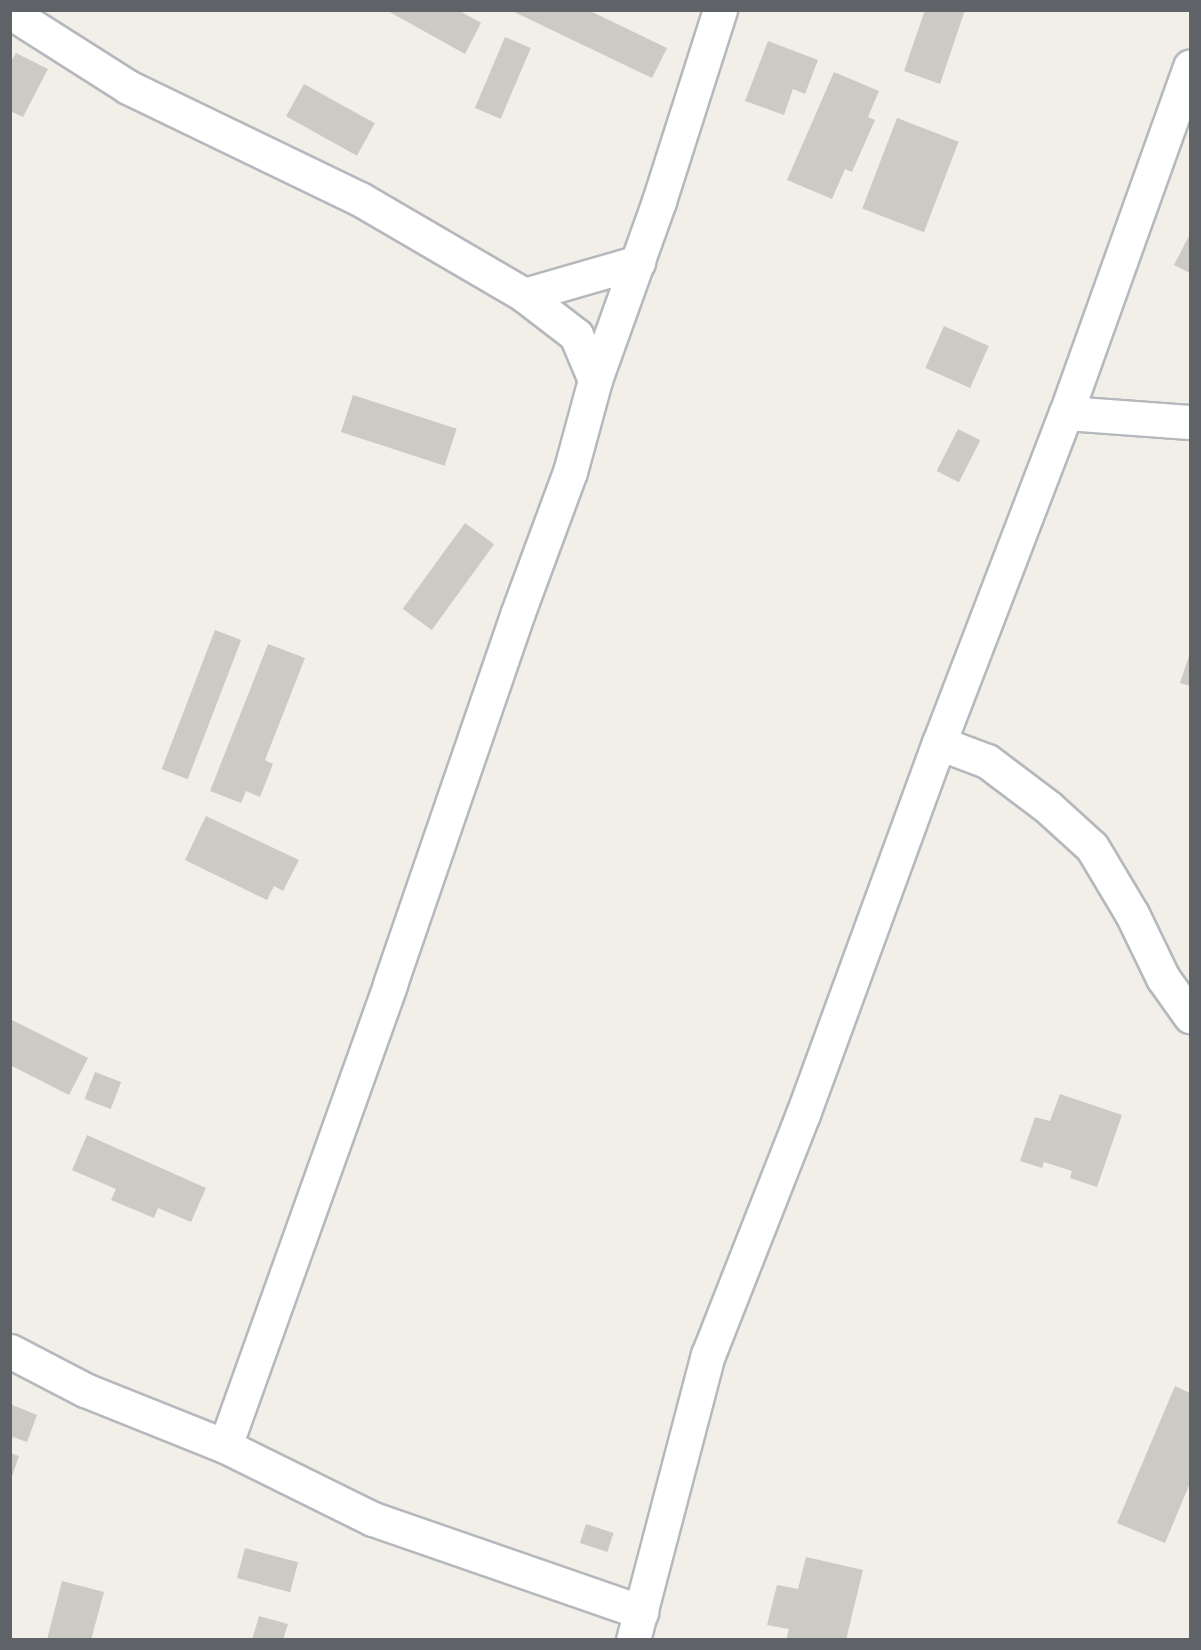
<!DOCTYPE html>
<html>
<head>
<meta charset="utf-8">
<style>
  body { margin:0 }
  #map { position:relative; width:1201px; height:1650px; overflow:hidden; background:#f1efe8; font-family:"Asap Condensed",sans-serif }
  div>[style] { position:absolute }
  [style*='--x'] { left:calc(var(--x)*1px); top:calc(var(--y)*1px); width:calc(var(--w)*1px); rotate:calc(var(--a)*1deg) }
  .building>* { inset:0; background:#cccac5; transform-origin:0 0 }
  .roads { filter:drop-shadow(2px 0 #b5b8bc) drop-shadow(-2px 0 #b5b8bc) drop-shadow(0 2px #b5b8bc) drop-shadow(0 -2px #b5b8bc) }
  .minor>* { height:33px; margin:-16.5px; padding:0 16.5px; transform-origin:16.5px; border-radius:16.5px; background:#fff }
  span { translate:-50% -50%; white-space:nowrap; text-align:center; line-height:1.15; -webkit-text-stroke:6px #fff; paint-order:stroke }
  .frame { position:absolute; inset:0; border:12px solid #5f6368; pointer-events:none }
</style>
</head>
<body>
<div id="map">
  <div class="building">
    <i style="clip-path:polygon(386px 10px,458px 10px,481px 23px,465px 54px)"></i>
    <i style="clip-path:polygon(510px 10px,588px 10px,667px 48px,652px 78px)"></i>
    <i style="clip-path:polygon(925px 10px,965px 10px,940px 84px,904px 71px)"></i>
    <i style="left:505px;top:37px;width:28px;height:77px;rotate:23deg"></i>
    <i style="clip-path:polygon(768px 41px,818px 60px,805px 94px,793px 89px,784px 115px,745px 101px)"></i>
    <i style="clip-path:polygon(16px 53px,48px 69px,23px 117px,10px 111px,10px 63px)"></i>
    <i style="clip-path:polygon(834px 72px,879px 91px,868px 117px,875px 120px,852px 172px,845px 169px,832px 199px,787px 180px)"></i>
    <i style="left:304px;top:84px;width:81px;height:37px;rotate:29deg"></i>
    <i style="left:897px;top:118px;width:66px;height:97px;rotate:21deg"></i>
    <i style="clip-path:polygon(1190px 234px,1190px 273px,1174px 265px)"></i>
    <i style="left:944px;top:326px;width:49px;height:46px;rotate:24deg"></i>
    <i style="left:353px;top:395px;width:109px;height:39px;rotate:18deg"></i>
    <i style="left:958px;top:429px;width:25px;height:47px;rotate:27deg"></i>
    <i style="left:465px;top:523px;width:36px;height:106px;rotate:36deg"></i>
    <i style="left:215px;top:630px;width:28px;height:149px;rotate:21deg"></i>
    <i style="clip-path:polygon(268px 644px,305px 658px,265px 760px,273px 764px,260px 797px,246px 791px,241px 803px,210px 791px)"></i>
    <i style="clip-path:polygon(1190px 653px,1190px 686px,1180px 683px)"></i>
    <i style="clip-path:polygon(206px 816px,299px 860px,283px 891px,274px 886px,267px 900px,185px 860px)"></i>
    <i style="clip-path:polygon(10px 1019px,88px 1058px,69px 1095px,10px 1065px)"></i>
    <i style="left:95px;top:1072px;width:28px;height:29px;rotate:21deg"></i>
    <i style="clip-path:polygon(1060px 1094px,1122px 1115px,1097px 1187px,1070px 1178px,1072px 1171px,1044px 1162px,1042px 1168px,1020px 1161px,1035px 1117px,1050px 1121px)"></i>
    <i style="clip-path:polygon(87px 1135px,206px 1188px,191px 1222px,158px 1208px,154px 1218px,111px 1200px,116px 1189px,72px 1170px)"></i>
    <i style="clip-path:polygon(1175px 1386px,1190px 1393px,1190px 1483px,1165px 1543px,1117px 1523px)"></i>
    <i style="clip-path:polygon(10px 1404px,37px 1415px,27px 1442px,13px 1437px,10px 1442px)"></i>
    <i style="clip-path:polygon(10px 1453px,19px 1456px,11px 1479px,10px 1479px)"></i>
    <i style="left:586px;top:1524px;width:29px;height:20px;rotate:18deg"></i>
    <i style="left:245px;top:1548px;width:55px;height:31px;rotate:15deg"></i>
    <i style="clip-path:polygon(806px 1557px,863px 1570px,846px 1640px,786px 1640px,789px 1629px,767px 1625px,777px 1585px,798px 1589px)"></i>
    <i style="clip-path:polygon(62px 1581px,104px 1592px,91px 1640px,47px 1640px)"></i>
    <i style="clip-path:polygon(259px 1616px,288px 1624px,283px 1640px,252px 1640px)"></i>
  </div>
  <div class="roads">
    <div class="minor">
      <i style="--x:10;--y:12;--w:140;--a:32.4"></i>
      <i style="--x:128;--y:87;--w:258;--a:25.8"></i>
      <i style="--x:360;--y:199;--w:190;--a:30.3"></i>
      <i style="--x:524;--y:295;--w:66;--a:37.6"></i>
      <i style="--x:576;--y:335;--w:49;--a:67.1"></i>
      <i style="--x:524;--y:295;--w:119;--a:-16.1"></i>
      <i style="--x:1066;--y:413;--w:124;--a:4.2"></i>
      <i style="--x:939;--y:743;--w:51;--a:20.6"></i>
      <i style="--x:987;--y:761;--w:76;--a:37"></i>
      <i style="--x:1048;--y:807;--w:59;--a:42.3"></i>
      <i style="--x:1092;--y:847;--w:78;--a:59.2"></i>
      <i style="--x:1132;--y:914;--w:71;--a:64.2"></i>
      <i style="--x:1163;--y:978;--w:47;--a:54.6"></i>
      <i style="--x:10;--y:1351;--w:85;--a:27.5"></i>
      <i style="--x:85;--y:1390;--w:151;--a:21.8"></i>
      <i style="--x:225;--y:1446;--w:165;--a:26.3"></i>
      <i style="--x:373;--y:1519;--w:284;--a:19.1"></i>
      <i style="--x:225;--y:1446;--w:491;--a:-70.3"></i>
      <i style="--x:390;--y:984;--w:390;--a:-71"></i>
      <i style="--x:517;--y:615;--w:153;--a:-69.7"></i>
      <i style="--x:570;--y:472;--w:95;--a:-74.8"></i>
      <i style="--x:595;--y:380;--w:190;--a:-70.3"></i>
      <i style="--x:659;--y:201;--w:201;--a:-72.3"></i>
      <i style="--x:633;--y:1640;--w:295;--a:-75.3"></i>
      <i style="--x:708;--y:1355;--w:259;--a:-68.5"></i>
      <i style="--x:803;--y:1114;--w:395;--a:-69.9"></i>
      <i style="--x:939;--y:743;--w:354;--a:-69"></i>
      <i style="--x:1066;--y:413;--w:368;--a:-70.3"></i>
    </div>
  </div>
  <div class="frame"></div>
</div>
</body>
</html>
